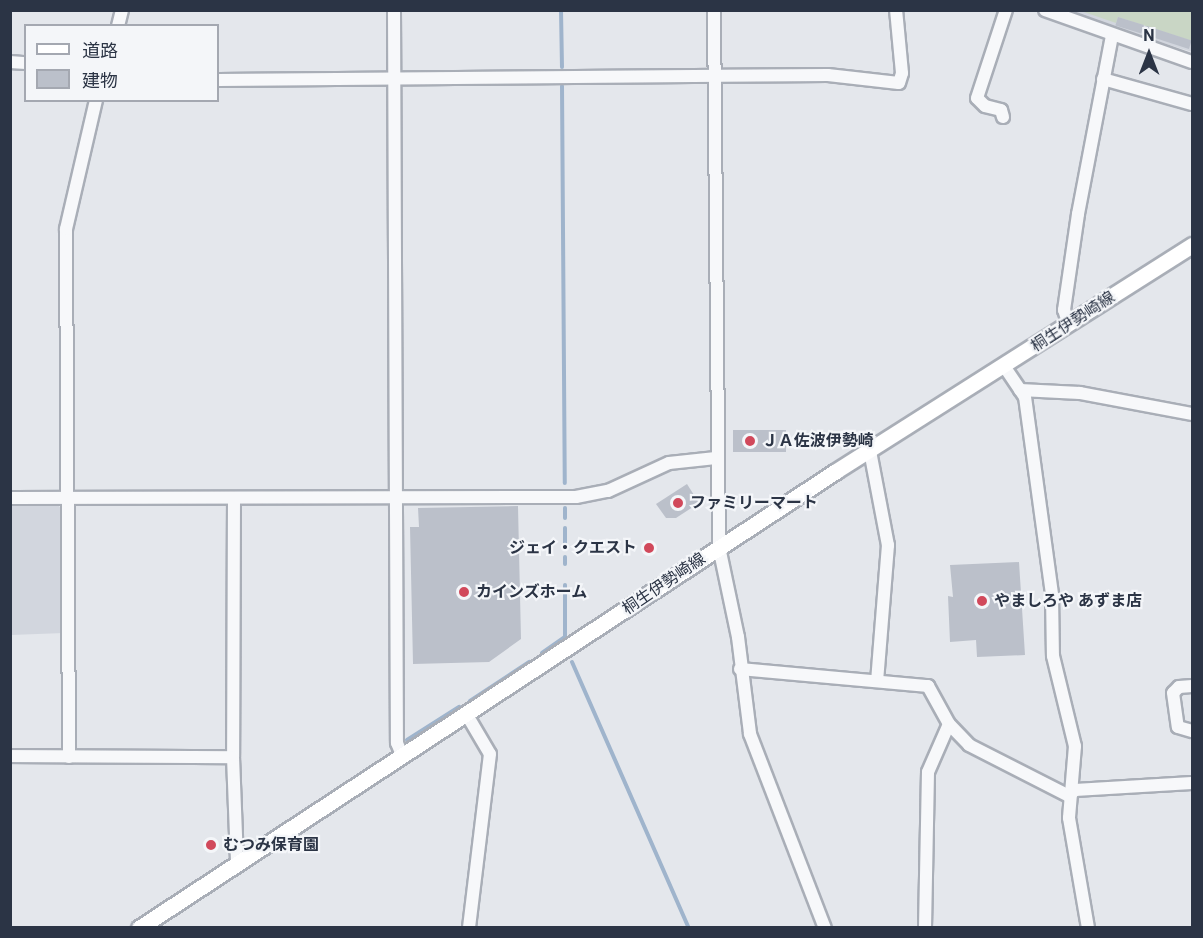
<!DOCTYPE html>
<html>
<head>
<meta charset="utf-8">
<style>
  body { margin:0 }
  #map { position:relative; width:1203px; height:938px; overflow:hidden; background:#e4e7ec; font-family:Roboto,"Noto Sans JP",sans-serif }
  div>[style] { position:absolute }
  [style*='--x'] { left:calc(var(--x)*1px); top:calc(var(--y)*1px); width:calc(var(--w)*1px); rotate:calc(var(--a)*1deg) }
  .built>* { inset:0; background:#d2d6de }
  .green>* { inset:0; background:#c9d6c5 }
  .stream>* { height:4px; margin:-2px; padding:0 2px; transform-origin:2px; border-radius:2px; background:#9fb4cc }
  .building>* { inset:0; background:#bbc0ca; transform-origin:0 0 }
  .roads { filter:drop-shadow(2px 0 #a9aeb7) drop-shadow(-2px 0 #a9aeb7) drop-shadow(0 2px #a9aeb7) drop-shadow(0 -2px #a9aeb7) }
  .minor>* { height:12px; margin:-6px; padding:0 6px; transform-origin:6px; border-radius:6px; background:#f7f8fa }
  .major>* { height:15px; margin:-7.5px; padding:0 7.5px; transform-origin:7.5px; border-radius:7.5px; background:#fff }
  .dots>* { width:16px; height:16px; translate:-50% -50%; box-sizing:border-box; border:3px solid #f4f6f9; border-radius:50% }
  span { translate:-50% -50%; white-space:nowrap; text-align:center; line-height:1.15; -webkit-text-stroke:4.5px #f4f6f9; paint-order:stroke }
  .street-label { font-size:16px; color:#2b3445 }
  .poi-label { font-size:16px; color:#2b3445; font-weight:700 }
  .left { translate:0 -50%; text-align:left }
  .right { translate:-100% -50%; text-align:right }
  .frame { position:absolute; inset:0; border:12px solid #2b3445; pointer-events:none }
  .legend { position:absolute; left:24px; top:24px; width:195px; height:78px; box-sizing:border-box; background:#f4f6f9; border:2px solid #a4a8b1; margin:0; padding:8px 10px; list-style:none; font-size:18px; color:#2b3445 }
  .legend li { display:flex; align-items:center; gap:12px; height:30px }
  .legend b { width:30px; border:2px solid #a4a8b1 }
  .north { position:absolute; left:1119px; top:24px; width:60px; height:60px; -webkit-text-stroke:4px #f4f6f9; paint-order:stroke; rotate:0deg; font-size:16px; font-weight:700; line-height:24px; text-align:center; color:#2b3445 }
  .north::after { content:''; display:block; margin:auto; width:21px; height:27px; background:#2b3445; clip-path:polygon(50% 0,100% 100%,50% 72%,0 100%) }
</style>
</head>
<body>
<div id="map">
  <div class="built">
    <i style="clip-path:polygon(1066px 11px,1192px 11px,1192px 52px,1109px 26px)"></i>
    <i style="clip-path:polygon(10px 505px,58px 505px,62px 510px,64px 633px,11px 635px)"></i>
  </div>
  <div class="green">
    <i style="clip-path:polygon(1081px 11px,1192px 11px,1192px 41px,1118px 17px,1116px 23px)"></i>
  </div>
  <div class="stream">
    <i style="--x:561;--y:10;--w:57;--a:89"></i>
    <i style="--x:562;--y:86;--w:397;--a:89.6"></i>
    <i style="--x:565;--y:508;--w:10;--a:90"></i>
    <i style="--x:565;--y:528;--w:18;--a:90"></i>
    <i style="--x:565;--y:557;--w:7;--a:90"></i>
    <i style="--x:542;--y:653;--w:28;--a:-35"></i>
    <i style="--x:565;--y:637;--w:52;--a:-90"></i>
    <i style="--x:572;--y:662;--w:291;--a:66.3"></i>
    <i style="--x:470;--y:701;--w:71;--a:-33.5"></i>
    <i style="--x:407;--y:740;--w:62;--a:-32.4"></i>
  </div>
  <div class="building">
    <i style="left:1118px;top:17px;width:27px;height:9px;rotate:17deg"></i>
    <i style="left:1147px;top:26px;width:47px;height:9px;rotate:18deg"></i>
    <i style="left:733px;top:430px;width:53px;height:22px"></i>
    <i style="clip-path:polygon(687px 484px,699px 503px,676px 518px,666px 518px,656px 504px)"></i>
    <i style="clip-path:polygon(518px 506px,521px 639px,489px 662px,413px 664px,410px 527px,419px 527px,418px 508px)"></i>
    <i style="clip-path:polygon(1019px 562px,1025px 655px,977px 657px,976px 640px,950px 642px,948px 596px,953px 597px,950px 565px)"></i>
  </div>
  <div class="roads">
    <div class="minor">
      <i style="--x:394;--y:10;--w:733;--a:89.77"></i>
      <i style="--x:397;--y:743;--w:15;--a:67"></i>
      <i style="--x:714;--y:10;--w:537;--a:89.47"></i>
      <i style="--x:719;--y:547;--w:92;--a:78.1"></i>
      <i style="--x:738;--y:637;--w:98;--a:82.9"></i>
      <i style="--x:750;--y:734;--w:208;--a:68.9"></i>
      <i style="--x:1045;--y:10;--w:156;--a:19.5"></i>
      <i style="--x:118;--y:26;--w:16;--a:-76"></i>
      <i style="--x:10;--y:62;--w:16;--a:4"></i>
      <i style="--x:1103;--y:79;--w:92;--a:15.7"></i>
      <i style="--x:218;--y:80;--w:610;--a:-0.47"></i>
      <i style="--x:828;--y:75;--w:71;--a:6.4"></i>
      <i style="--x:899;--y:83;--w:10;--a:-73"></i>
      <i style="--x:902;--y:73;--w:63;--a:-95.4"></i>
      <i style="--x:1003;--y:117;--w:7;--a:-106"></i>
      <i style="--x:1001;--y:110;--w:16;--a:-166"></i>
      <i style="--x:985;--y:106;--w:11;--a:-135"></i>
      <i style="--x:977;--y:98;--w:93;--a:-71.8"></i>
      <i style="--x:1069;--y:325;--w:16;--a:-108"></i>
      <i style="--x:1064;--y:310;--w:97;--a:-81.7"></i>
      <i style="--x:1078;--y:214;--w:182;--a:-79.2"></i>
      <i style="--x:1004;--y:366;--w:37;--a:56"></i>
      <i style="--x:1025;--y:397;--w:200;--a:82.2"></i>
      <i style="--x:1052;--y:595;--w:61;--a:89.1"></i>
      <i style="--x:1053;--y:656;--w:93;--a:76.3"></i>
      <i style="--x:1075;--y:746;--w:72;--a:94.8"></i>
      <i style="--x:1069;--y:818;--w:112;--a:80.2"></i>
      <i style="--x:1020;--y:390;--w:60;--a:2.9"></i>
      <i style="--x:1080;--y:393;--w:114;--a:10.6"></i>
      <i style="--x:870;--y:451;--w:96;--a:79.2"></i>
      <i style="--x:888;--y:545;--w:136;--a:94.6"></i>
      <i style="--x:10;--y:498;--w:566;--a:-0.1"></i>
      <i style="--x:576;--y:497;--w:33;--a:-11"></i>
      <i style="--x:608;--y:491;--w:67;--a:-24.7"></i>
      <i style="--x:669;--y:463;--w:47;--a:-6.1"></i>
      <i style="--x:234;--y:498;--w:259;--a:90.2"></i>
      <i style="--x:233;--y:757;--w:104;--a:87.8"></i>
      <i style="--x:740;--y:669;--w:189;--a:5.2"></i>
      <i style="--x:928;--y:686;--w:43;--a:61.1"></i>
      <i style="--x:949;--y:724;--w:29;--a:46"></i>
      <i style="--x:969;--y:745;--w:112;--a:27"></i>
      <i style="--x:1069;--y:796;--w:8;--a:-45"></i>
      <i style="--x:1075;--y:790;--w:117;--a:-3.4"></i>
      <i style="--x:1192;--y:686;--w:13;--a:176"></i>
      <i style="--x:1179;--y:687;--w:8;--a:135"></i>
      <i style="--x:1173;--y:693;--w:34;--a:82"></i>
      <i style="--x:1178;--y:727;--w:15;--a:16"></i>
      <i style="--x:467;--y:715;--w:45;--a:59.5"></i>
      <i style="--x:490;--y:754;--w:175;--a:96.9"></i>
      <i style="--x:10;--y:756;--w:223;--a:0.3"></i>
      <i style="--x:69;--y:757;--w:528;--a:-90.33"></i>
      <i style="--x:66;--y:229;--w:132;--a:-76.9"></i>
      <i style="--x:925;--y:928;--w:156;--a:-88.9"></i>
      <i style="--x:928;--y:772;--w:52;--a:-66.4"></i>
    </div>
    <div class="major">
      <i style="--x:139;--y:928;--w:833;--a:-33.25"></i>
      <i style="--x:836;--y:471;--w:422;--a:-32.4"></i>
    </div>
  </div>
  <div class="dots">
    <i style="left:750px;top:441px;background:#d1495b"></i>
    <i style="left:678px;top:503px;background:#d1495b"></i>
    <i style="left:649px;top:548px;background:#d1495b"></i>
    <i style="left:464px;top:592px;background:#d1495b"></i>
    <i style="left:982px;top:601px;background:#d1495b"></i>
    <i style="left:211px;top:845px;background:#d1495b"></i>
  </div>
  <div class="street-label">
    <span style="left:1073px;top:322px;rotate:-33deg">桐生伊勢崎線</span>
    <span style="left:664px;top:584px;rotate:-34deg">桐生伊勢崎線</span>
  </div>
  <div class="poi-label">
    <span class="left" style="left:762px;top:441px">ＪＡ佐波伊勢崎</span>
    <span class="left" style="left:690px;top:503px">ファミリーマート</span>
    <span class="right" style="left:637px;top:548px">ジェイ・クエスト</span>
    <span class="left" style="left:476px;top:592px">カインズホーム</span>
    <span class="left" style="left:994px;top:601px">やましろや あずま店</span>
    <span class="left" style="left:223px;top:845px">むつみ保育園</span>
  </div>
  <div class="frame"></div>
  <ul class="legend">
  <li><b style="height:8px;background:#fff"></b>道路</li>
  <li><b style="height:16px;background:#bbc0ca"></b>建物</li>
  </ul>
  <div class="north">N</div>
</div>
</body>
</html>
